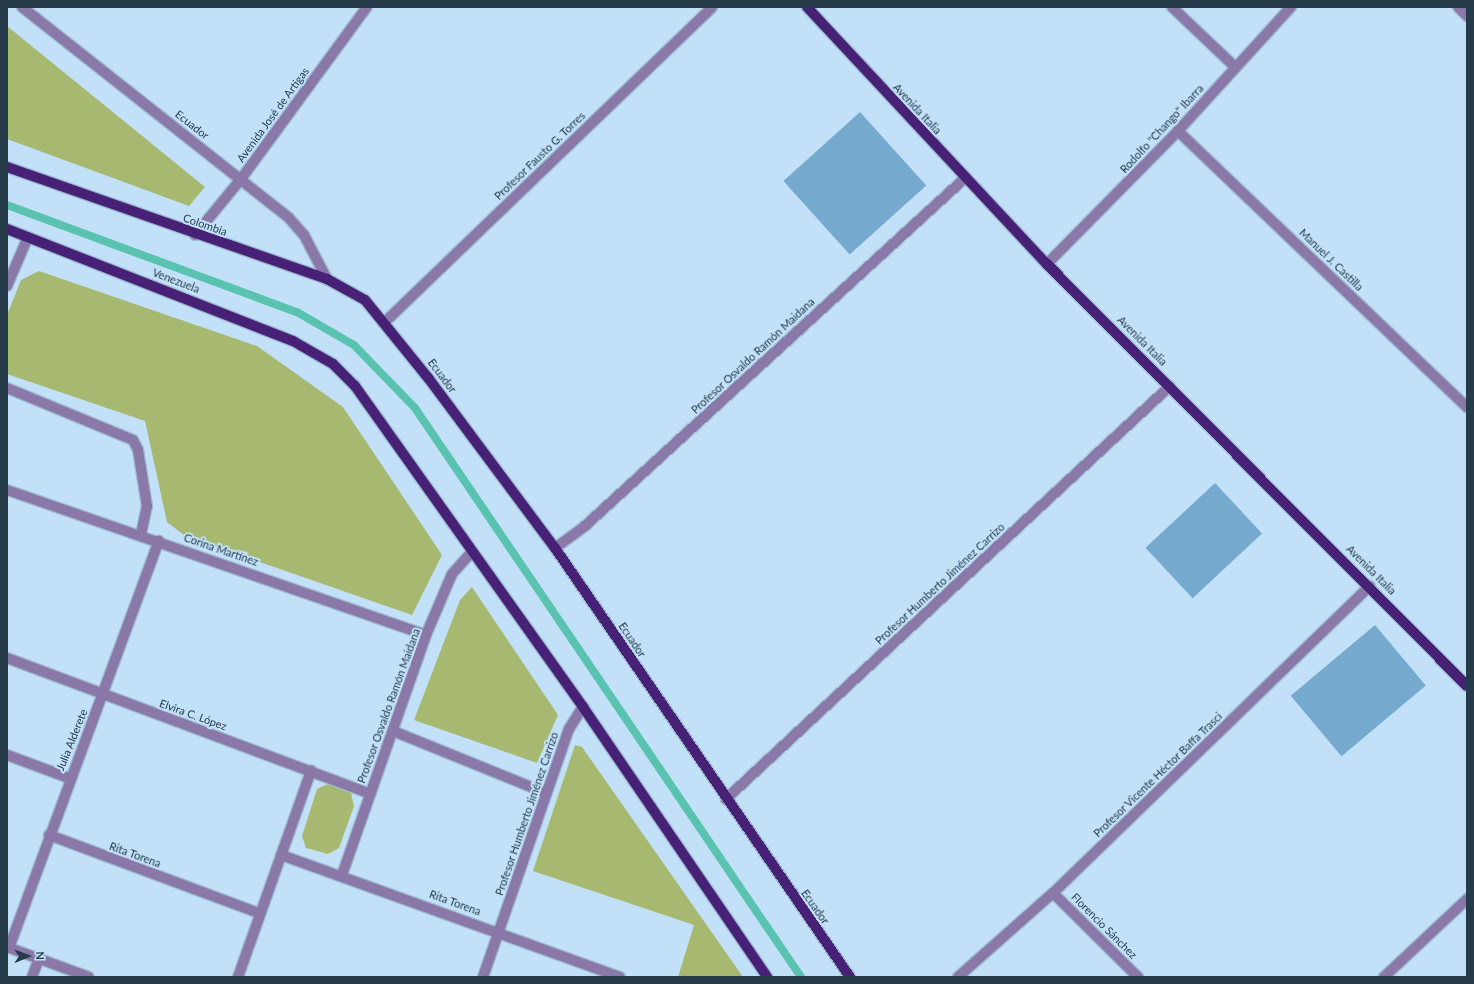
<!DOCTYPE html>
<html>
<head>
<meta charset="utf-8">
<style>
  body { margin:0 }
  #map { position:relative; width:1474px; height:984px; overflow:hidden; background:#c2e1f8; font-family:Lato,sans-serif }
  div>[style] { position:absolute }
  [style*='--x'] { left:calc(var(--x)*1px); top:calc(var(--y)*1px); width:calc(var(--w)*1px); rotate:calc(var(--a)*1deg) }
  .green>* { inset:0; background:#a7b971 }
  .stream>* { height:8px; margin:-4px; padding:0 4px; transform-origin:4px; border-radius:4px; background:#59c3b0 }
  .building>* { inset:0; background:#75a9cd; transform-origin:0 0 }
  .roads { filter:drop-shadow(1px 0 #9fbcd2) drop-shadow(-1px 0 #9fbcd2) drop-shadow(0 1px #9fbcd2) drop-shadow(0 -1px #9fbcd2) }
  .minor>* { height:10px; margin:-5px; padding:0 5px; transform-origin:5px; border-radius:5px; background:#8978a8 }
  .major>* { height:10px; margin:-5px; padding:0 5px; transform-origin:5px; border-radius:5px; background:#472176 }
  span { translate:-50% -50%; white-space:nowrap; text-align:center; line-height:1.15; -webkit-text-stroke:4px #c2e1f8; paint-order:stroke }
  .street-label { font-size:11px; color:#253b4a }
  .frame { position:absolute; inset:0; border:8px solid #253b4a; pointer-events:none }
  .north { position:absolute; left:8px; top:936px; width:40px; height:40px; -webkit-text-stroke:3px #c2e1f8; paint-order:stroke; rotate:89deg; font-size:11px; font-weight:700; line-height:16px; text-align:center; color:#253b4a }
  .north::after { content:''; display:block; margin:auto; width:14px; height:18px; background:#253b4a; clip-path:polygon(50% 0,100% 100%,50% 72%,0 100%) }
</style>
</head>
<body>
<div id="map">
  <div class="green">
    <i style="clip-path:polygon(7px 26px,205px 187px,189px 206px,7px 139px)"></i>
    <i style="clip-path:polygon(39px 271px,257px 346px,343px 407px,442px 555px,412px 615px,185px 536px,167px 522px,145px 421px,7px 374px,7px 315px,21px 280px)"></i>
    <i style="clip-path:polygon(472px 587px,558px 715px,537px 763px,414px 720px,460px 600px)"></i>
    <i style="clip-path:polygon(575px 745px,582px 747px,743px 977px,678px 977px,694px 925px,533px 871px)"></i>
    <i style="clip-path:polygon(328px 784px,351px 793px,354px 806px,339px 848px,328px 854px,306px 848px,302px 836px,317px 789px)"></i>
  </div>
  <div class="stream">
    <i style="--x:7;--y:205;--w:309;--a:20.3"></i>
    <i style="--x:297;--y:312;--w:66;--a:30.1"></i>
    <i style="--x:354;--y:345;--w:88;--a:45.9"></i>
    <i style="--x:415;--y:408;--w:688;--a:55.85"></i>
  </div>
  <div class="building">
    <i style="left:860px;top:112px;width:99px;height:103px;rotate:48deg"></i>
    <i style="left:1215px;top:483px;width:69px;height:95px;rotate:47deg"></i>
    <i style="left:1375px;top:625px;width:79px;height:110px;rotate:50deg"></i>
  </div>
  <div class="roads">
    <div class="minor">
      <i style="--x:22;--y:7;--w:340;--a:38.3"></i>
      <i style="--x:289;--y:218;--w:23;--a:49"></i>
      <i style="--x:304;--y:235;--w:50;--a:62.4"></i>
      <i style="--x:1172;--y:7;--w:87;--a:43.6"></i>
      <i style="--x:1458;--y:7;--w:13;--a:45"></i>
      <i style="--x:1178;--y:131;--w:400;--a:43.7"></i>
      <i style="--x:195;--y:235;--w:72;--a:-50.6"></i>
      <i style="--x:241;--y:179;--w:213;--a:-53.8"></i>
      <i style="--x:1047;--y:264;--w:187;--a:-45.4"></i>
      <i style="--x:1178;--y:131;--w:168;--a:-47.7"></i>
      <i style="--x:7;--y:286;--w:53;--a:-66.8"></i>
      <i style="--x:384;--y:323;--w:455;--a:-43.9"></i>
      <i style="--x:7;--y:388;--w:136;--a:22.4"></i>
      <i style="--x:133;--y:440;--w:11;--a:63"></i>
      <i style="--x:138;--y:450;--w:57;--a:80.9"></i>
      <i style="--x:147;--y:506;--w:30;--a:102"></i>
      <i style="--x:7;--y:490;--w:443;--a:19.1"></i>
      <i style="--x:555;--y:548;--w:37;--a:-36"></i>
      <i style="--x:585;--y:526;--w:514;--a:-42.48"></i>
      <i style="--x:7;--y:658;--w:388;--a:20.5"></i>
      <i style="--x:393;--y:731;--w:165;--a:22.1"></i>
      <i style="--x:7;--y:755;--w:66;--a:20.4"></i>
      <i style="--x:726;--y:799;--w:606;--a:-42.93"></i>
      <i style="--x:49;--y:835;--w:224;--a:20.4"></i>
      <i style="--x:281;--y:855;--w:360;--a:19.8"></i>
      <i style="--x:342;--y:875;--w:254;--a:-70.7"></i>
      <i style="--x:426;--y:635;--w:66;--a:-66.9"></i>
      <i style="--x:452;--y:574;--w:28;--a:-48"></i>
      <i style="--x:1053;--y:893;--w:120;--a:44.7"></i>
      <i style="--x:7;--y:947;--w:87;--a:20.1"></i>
      <i style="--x:9;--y:948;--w:434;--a:-69.8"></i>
      <i style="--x:32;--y:977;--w:19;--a:-69"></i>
      <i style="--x:238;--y:977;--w:219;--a:-70.5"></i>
      <i style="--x:483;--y:977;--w:262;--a:-70.9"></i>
      <i style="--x:569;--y:729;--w:26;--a:-58"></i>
      <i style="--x:958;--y:977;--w:127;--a:-41.5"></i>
      <i style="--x:1053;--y:893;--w:441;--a:-44.1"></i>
      <i style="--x:1384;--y:977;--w:114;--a:-43.2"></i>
    </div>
    <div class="major">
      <i style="--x:807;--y:7;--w:352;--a:47"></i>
      <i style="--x:1047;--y:264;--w:595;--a:45.14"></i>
      <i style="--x:7;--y:167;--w:339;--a:19.3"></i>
      <i style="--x:327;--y:279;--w:43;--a:28.9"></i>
      <i style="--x:365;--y:300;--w:102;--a:51"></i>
      <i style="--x:429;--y:379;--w:211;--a:53.3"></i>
      <i style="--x:555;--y:548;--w:521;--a:55.49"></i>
      <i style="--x:7;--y:229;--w:307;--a:21.4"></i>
      <i style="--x:293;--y:341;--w:46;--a:29.9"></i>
      <i style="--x:333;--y:364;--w:31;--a:45"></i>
      <i style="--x:355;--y:386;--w:394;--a:54.6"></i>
      <i style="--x:583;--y:707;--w:327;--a:55.7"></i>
    </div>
  </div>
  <div class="street-label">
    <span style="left:917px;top:109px;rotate:47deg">Avenida Italia</span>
    <span style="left:273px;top:115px;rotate:-54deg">Avenida José de Artigas</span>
    <span style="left:192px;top:125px;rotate:38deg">Ecuador</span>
    <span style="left:1162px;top:129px;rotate:-47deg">Rodolfo "Chango" Ibarra</span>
    <span style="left:540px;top:156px;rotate:-44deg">Profesor Fausto G. Torres</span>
    <span style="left:205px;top:225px;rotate:19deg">Colombia</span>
    <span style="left:1331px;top:260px;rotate:44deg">Manuel J. Castilla</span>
    <span style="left:176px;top:281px;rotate:21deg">Venezuela</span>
    <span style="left:1142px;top:341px;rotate:45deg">Avenida Italia</span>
    <span style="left:753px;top:356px;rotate:-43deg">Profesor Osvaldo Ramón Maidana</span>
    <span style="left:442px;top:376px;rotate:53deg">Ecuador</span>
    <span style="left:221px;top:550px;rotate:19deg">Corina Martínez</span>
    <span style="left:1371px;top:570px;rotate:45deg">Avenida Italia</span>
    <span style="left:940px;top:584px;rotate:-43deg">Profesor Humberto Jiménez Carrizo</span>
    <span style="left:632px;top:640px;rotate:56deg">Ecuador</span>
    <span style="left:389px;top:706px;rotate:-70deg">Profesor Osvaldo Ramón Maidana</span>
    <span style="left:193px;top:715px;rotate:20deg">Elvira C. López</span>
    <span style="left:72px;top:740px;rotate:-68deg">Julia Alderete</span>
    <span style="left:1158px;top:775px;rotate:-44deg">Profesor Vicente Héctor Baffa Trasci</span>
    <span style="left:527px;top:814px;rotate:-71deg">Profesor Humberto Jiménez Carrizo</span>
    <span style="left:135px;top:855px;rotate:20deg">Rita Torena</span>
    <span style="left:455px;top:903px;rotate:20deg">Rita Torena</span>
    <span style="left:815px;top:907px;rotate:55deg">Ecuador</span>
    <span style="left:1104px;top:926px;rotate:45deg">Florencio Sánchez</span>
  </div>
  <div class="frame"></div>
  <div class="north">N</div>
</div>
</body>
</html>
